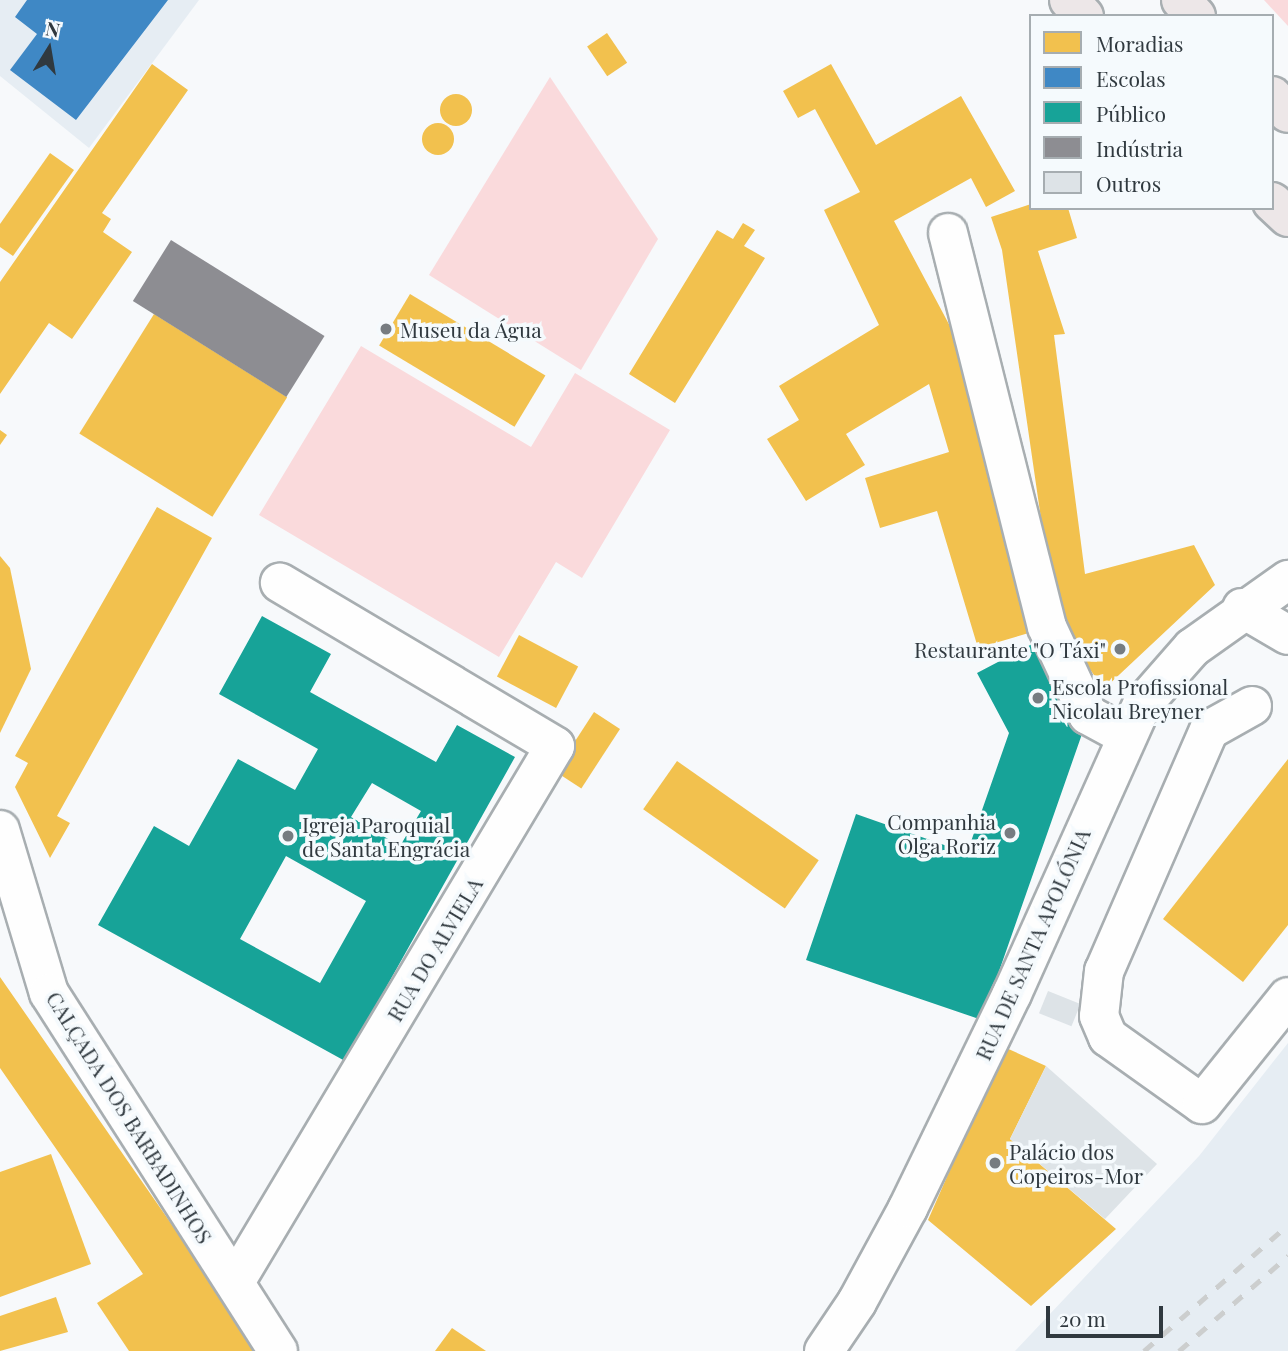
<!DOCTYPE html>
<html>
<head>
<meta charset="utf-8">
<style>
  body { margin:0 }
  #map { position:relative; width:1288px; height:1351px; overflow:hidden; background:#f7f9fb; font-family:"Playfair Display",serif }
  div>[style] { position:absolute }
  [style*='--x'] { left:calc(var(--x)*1px); top:calc(var(--y)*1px); width:calc(var(--w)*1px); rotate:calc(var(--a)*1deg) }
  .built>* { inset:0; background:#e6edf3 }
  .green>* { inset:0; background:#fadadc }
  .homes>* { inset:0; background:#f2c14e; transform-origin:0 0 }
  .round { border-radius:50% }
  .schools>* { inset:0; background:#3f88c5 }
  .public>* { inset:0; background:#17a398 }
  .industry>* { inset:0; background:#8d8d92; transform-origin:0 0 }
  .building>* { inset:0; background:#dde3e7; transform-origin:0 0 }
  .roads { filter:drop-shadow(2px 0 #a8aeb1) drop-shadow(-2px 0 #a8aeb1) drop-shadow(0 2px #a8aeb1) drop-shadow(0 -2px #a8aeb1) }
  .minor>* { height:38px; margin:-19px; padding:0 19px; transform-origin:19px; border-radius:19px; background:#fefefe }
  .major>* { height:38px; margin:-19px; padding:0 19px; transform-origin:19px; border-radius:19px; background:#ede7e8 }
  .rail>* { height:5px; margin-top:-2.5px; transform-origin:0; background:repeating-linear-gradient(90deg,#cccece 0 12px,transparent 0 24px) }
  .dots>* { width:19px; height:19px; translate:-50% -50%; box-sizing:border-box; border:4px solid #f5fafd; border-radius:50% }
  span { translate:-50% -50%; white-space:nowrap; text-align:center; line-height:1.15; -webkit-text-stroke:7px #f5fafd; paint-order:stroke }
  .poi-label { font-size:21px; color:#30393f }
  .left { translate:0 -50%; text-align:left }
  .right { translate:-100% -50%; text-align:right }
  .street-label { font-size:21px; color:#30393f }
  .legend { position:absolute; left:1029px; top:14px; width:245px; height:196px; box-sizing:border-box; background:#f5fafd; border:2px solid #a6adb1; margin:0; padding:9px 12px; list-style:none; font-size:21px; color:#30393f }
  .legend li { display:flex; align-items:center; gap:14px; height:35px }
  .legend b { width:35px; border:2px solid #a6adb1 }
  .north { position:absolute; left:14px; top:14px; width:70px; height:70px; -webkit-text-stroke:5px #f5fafd; paint-order:stroke; rotate:11deg; font-size:19px; font-weight:700; line-height:28px; text-align:center; color:#30393f }
  .north::after { content:''; display:block; margin:auto; width:24px; height:32px; background:#30393f; clip-path:polygon(50% 0,100% 100%,50% 72%,0 100%) }
  .scale { position:absolute; left:1046px; top:1306px; width:117px; height:32px; box-sizing:border-box; border:4px solid #30393f; border-top:0; padding-left:9px; font-size:21px; line-height:24px; white-space:nowrap; color:#30393f; -webkit-text-stroke:5px #f5fafd; paint-order:stroke }
</style>
</head>
<body>
<div id="map">
  <div class="built">
    <i style="clip-path:polygon(0 0,199px 0,89px 148px,0 76px)"></i>
    <i style="clip-path:polygon(1288px 1043px,1288px 1351px,1015px 1351px,1199px 1156px)"></i>
  </div>
  <div class="green">
    <i style="clip-path:polygon(1264px 0,1288px 0,1288px 26px)"></i>
    <i style="clip-path:polygon(550px 77px,658px 239px,581px 370px,429px 275px)"></i>
    <i style="clip-path:polygon(361px 346px,531px 447px,575px 373px,670px 430px,582px 578px,556px 562px,499px 657px,259px 515px)"></i>
  </div>
  <div class="homes">
    <i style="left:607px;top:33px;width:36px;height:24px;rotate:56deg"></i>
    <i style="clip-path:polygon(152px 64px,188px 90px,102px 213px,111px 219px,103px 232px,132px 252px,72px 339px,49px 323px,0 394px,0 282px)"></i>
    <i style="clip-path:polygon(831px 64px,876px 145px,961px 96px,1015px 191px,986px 207px,971px 178px,894px 221px,968px 360px,1039px 630px,978px 648px,937px 511px,880px 528px,865px 478px,949px 452px,929px 384px,846px 434px,865px 465px,806px 501px,767px 439px,799px 420px,779px 386px,879px 325px,824px 210px,860px 192px,815px 109px,798px 118px,783px 91px)"></i>
    <i class="round" style="left:440px;top:94px;width:32px;height:32px"></i>
    <i class="round" style="left:422px;top:123px;width:32px;height:32px"></i>
    <i style="clip-path:polygon(50px 153px,74px 170px,13px 256px,0 247px,0 224px)"></i>
    <i style="clip-path:polygon(1031px 204px,1031px 208px,1068px 208px,1077px 238px,1038px 251px,1065px 334px,1054px 335px,1085px 574px,1194px 545px,1215px 585px,1104px 689px,1056px 622px,1002px 250px,991px 217px)"></i>
    <i style="clip-path:polygon(743px 223px,755px 230px,744px 246px,765px 258px,675px 403px,629px 374px,717px 230px,733px 239px)"></i>
    <i style="left:410px;top:294px;width:158px;height:60px;rotate:31deg"></i>
    <i style="left:154px;top:314px;width:157px;height:141px;rotate:32deg"></i>
    <i style="clip-path:polygon(0 430px,7px 435px,0 445px)"></i>
    <i style="clip-path:polygon(157px 507px,212px 538px,57px 816px,70px 823px,50px 858px,15px 787px,28px 763px,15px 756px)"></i>
    <i style="clip-path:polygon(0 556px,10px 568px,31px 669px,0 733px)"></i>
    <i style="left:519px;top:635px;width:67px;height:47px;rotate:28deg"></i>
    <i style="left:594px;top:712px;width:31px;height:71px;rotate:33deg"></i>
    <i style="clip-path:polygon(1288px 759px,1288px 925px,1243px 982px,1163px 919px)"></i>
    <i style="left:677px;top:761px;width:173px;height:59px;rotate:35deg"></i>
    <i style="clip-path:polygon(0 977px,186px 1245px,256px 1351px,129px 1351px,97px 1303px,143px 1274px,0 1068px)"></i>
    <i style="clip-path:polygon(1004px 1047px,1046px 1066px,1010px 1139px,1116px 1229px,1031px 1306px,928px 1220px)"></i>
    <i style="clip-path:polygon(51px 1154px,91px 1264px,0 1297px,0 1172px)"></i>
    <i style="clip-path:polygon(56px 1297px,68px 1332px,0 1351px,0 1316px)"></i>
    <i style="clip-path:polygon(452px 1328px,486px 1351px,435px 1351px)"></i>
  </div>
  <div class="schools">
    <i style="clip-path:polygon(27px 0,168px 0,76px 120px,10px 70px,37px 34px,15px 17px)"></i>
  </div>
  <div class="public">
    <i style="clip-path:polygon(evenodd,262px 616px,331px 654px,310px 692px,436px 762px,457px 725px,515px 757px,345px 1061px,98px 925px,154px 826px,189px 846px,238px 759px,295px 790px,318px 749px,219px 694px,262px 616px,372px 783px,421px 811px,400px 846px,351px 817px,372px 783px,262px 616px,286px 856px,366px 901px,320px 983px,240px 939px,286px 856px)"></i>
    <i style="clip-path:polygon(1034px 643px,1082px 734px,982px 1020px,806px 960px,856px 814px,967px 853px,1009px 733px,977px 673px)"></i>
  </div>
  <div class="industry">
    <i style="left:171px;top:240px;width:181px;height:72px;rotate:32deg"></i>
  </div>
  <div class="building">
    <i style="left:1048px;top:991px;width:35px;height:24px;rotate:22deg"></i>
    <i style="clip-path:polygon(1046px 1066px,1157px 1164px,1105px 1219px,1010px 1139px)"></i>
  </div>
  <div class="roads">
    <div class="minor">
      <i style="--x:948;--y:233;--w:406;--a:75.9"></i>
      <i style="--x:1047;--y:627;--w:97;--a:65"></i>
      <i style="--x:1088;--y:715;--w:42;--a:28.4"></i>
      <i style="--x:1242;--y:608;--w:53;--a:30.4"></i>
      <i style="--x:1252;--y:706;--w:49;--a:150.8"></i>
      <i style="--x:1209;--y:730;--w:263;--a:113.5"></i>
      <i style="--x:1104;--y:971;--w:45;--a:96.3"></i>
      <i style="--x:1099;--y:1016;--w:23;--a:67"></i>
      <i style="--x:1108;--y:1037;--w:115;--a:35.5"></i>
      <i style="--x:1202;--y:1104;--w:137;--a:-51.2"></i>
      <i style="--x:0;--y:830;--w:170;--a:73.3"></i>
      <i style="--x:49;--y:993;--w:425;--a:57.4"></i>
      <i style="--x:235;--y:1282;--w:624;--a:-59.16"></i>
      <i style="--x:555;--y:746;--w:320;--a:-149.3"></i>
      <i style="--x:824;--y:1351;--w:59;--a:-56"></i>
      <i style="--x:857;--y:1302;--w:107;--a:-61.5"></i>
      <i style="--x:908;--y:1208;--w:238;--a:-64.1"></i>
      <i style="--x:1012;--y:994;--w:317;--a:-65.8"></i>
      <i style="--x:1142;--y:705;--w:76;--a:-48.7"></i>
      <i style="--x:1192;--y:648;--w:118;--a:-35.3"></i>
    </div>
    <div class="major">
      <i style="--x:1069;--y:0;--w:22;--a:47"></i>
      <i style="--x:1181;--y:0;--w:22;--a:47"></i>
      <i style="--x:1272;--y:96;--w:23;--a:47"></i>
      <i style="--x:1272;--y:202;--w:22;--a:43"></i>
    </div>
  </div>
  <div class="rail">
    <i style="--x:1144;--y:1351;--w:191;--a:-41.2"></i>
    <i style="--x:1179;--y:1351;--w:145;--a:-41.1"></i>
  </div>
  <div class="dots">
    <i style="left:386px;top:329px;background:#767c81"></i>
    <i style="left:1120px;top:649px;background:#767c81"></i>
    <i style="left:1038px;top:698px;background:#767c81"></i>
    <i style="left:1010px;top:833px;background:#767c81"></i>
    <i style="left:288px;top:836px;background:#767c81"></i>
    <i style="left:995px;top:1163px;background:#767c81"></i>
  </div>
  <div class="poi-label">
    <span class="left" style="left:400px;top:329px">Museu da Água</span>
    <span class="right" style="left:1106px;top:649px">Restaurante "O Táxi"</span>
    <span class="left" style="left:1052px;top:698px">Escola Profissional<br>Nicolau Breyner</span>
    <span class="right" style="left:996px;top:833px">Companhia<br>Olga Roriz</span>
    <span class="left" style="left:302px;top:836px">Igreja Paroquial<br>de Santa Engrácia</span>
    <span class="left" style="left:1009px;top:1163px">Palácio dos<br>Copeiros-Mor</span>
  </div>
  <div class="street-label">
    <span style="left:1032px;top:944px;rotate:-66deg">RUA DE SANTA APOLÓNIA</span>
    <span style="left:434px;top:949px;rotate:-59deg">RUA DO ALVIELA</span>
    <span style="left:130px;top:1117px;rotate:58deg">CALÇADA DOS BARBADINHOS</span>
  </div>
  <ul class="legend">
  <li><b style="height:19px;background:#f2c14e"></b>Moradias</li>
  <li><b style="height:19px;background:#3f88c5"></b>Escolas</li>
  <li><b style="height:19px;background:#17a398"></b>Público</li>
  <li><b style="height:19px;background:#8d8d92"></b>Indústria</li>
  <li><b style="height:19px;background:#dde3e7"></b>Outros</li>
  </ul>
  <div class="north">N</div>
  <div class="scale">20 m</div>
</div>
</body>
</html>
